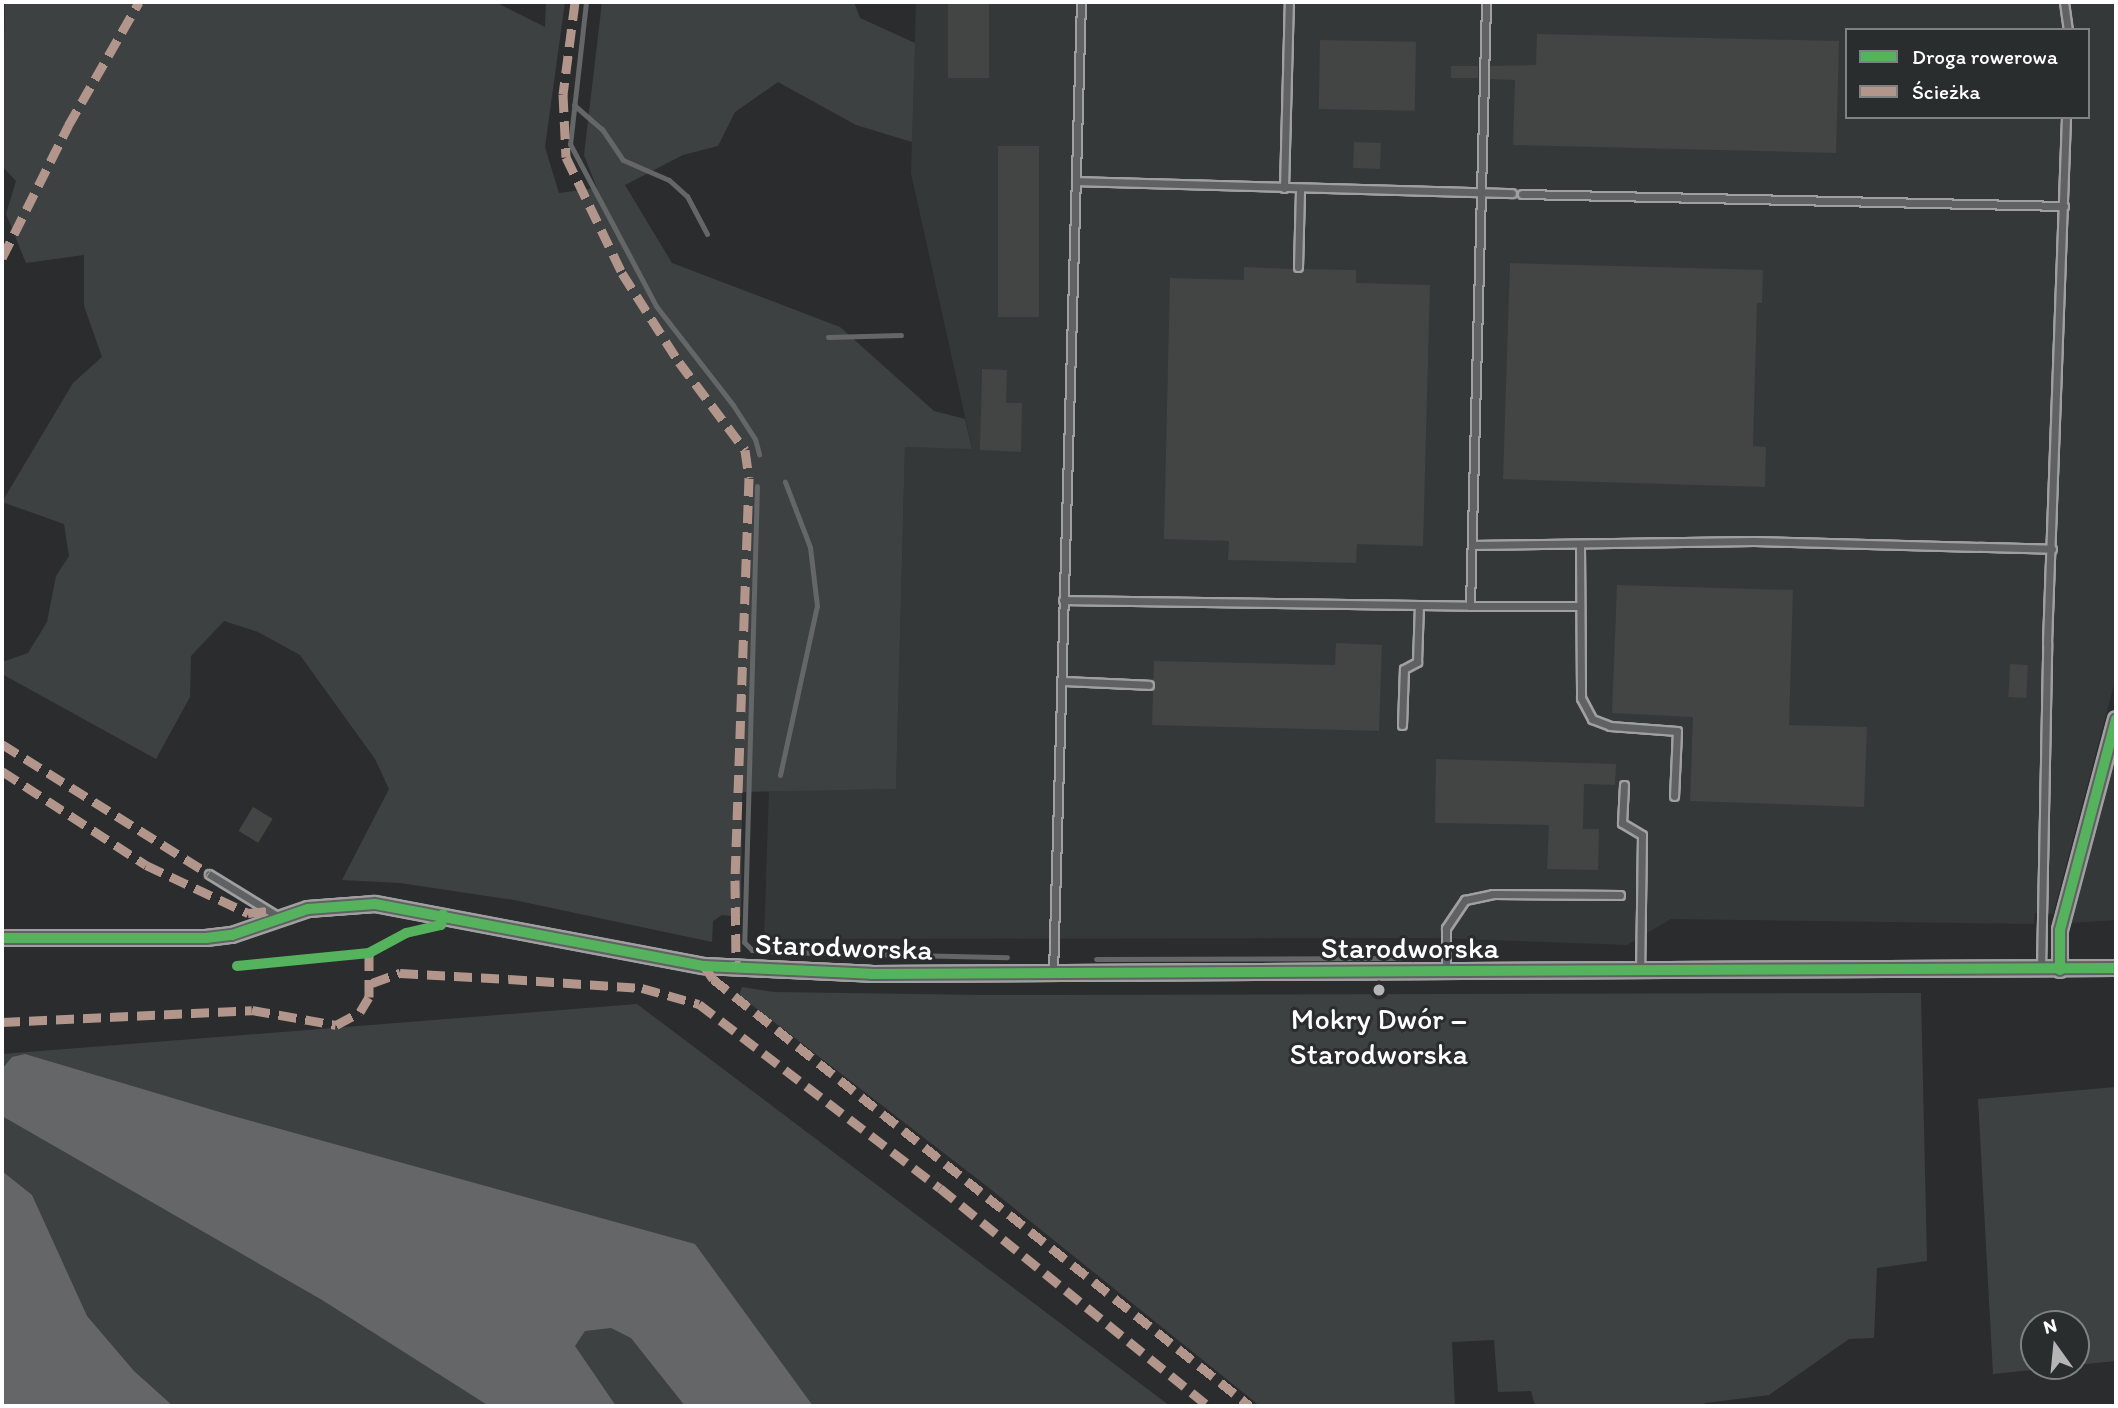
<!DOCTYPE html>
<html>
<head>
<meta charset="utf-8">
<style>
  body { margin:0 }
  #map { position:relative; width:2118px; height:1408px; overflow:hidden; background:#2b2c2d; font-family:Itim,sans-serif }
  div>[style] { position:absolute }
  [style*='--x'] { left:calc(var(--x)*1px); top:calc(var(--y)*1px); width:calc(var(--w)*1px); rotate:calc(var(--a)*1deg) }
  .built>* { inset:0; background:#353839 }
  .green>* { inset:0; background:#3e4142 }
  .water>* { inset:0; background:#646667 }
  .stream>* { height:5px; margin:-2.5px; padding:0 2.5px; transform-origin:2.5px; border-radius:2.5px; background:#646667 }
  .building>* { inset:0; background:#434444; transform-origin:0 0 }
  .roads { filter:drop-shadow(2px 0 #a0a0a0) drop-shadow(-2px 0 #a0a0a0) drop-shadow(0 2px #a0a0a0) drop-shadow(0 -2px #a0a0a0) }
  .lane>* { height:7px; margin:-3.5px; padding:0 3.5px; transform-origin:3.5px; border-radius:3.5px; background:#606162 }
  .street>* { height:14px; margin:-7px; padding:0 7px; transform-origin:7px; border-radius:7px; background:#606162 }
  .quiet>* { height:9px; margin-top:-4.5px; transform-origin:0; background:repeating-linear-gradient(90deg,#b2968c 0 18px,transparent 0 27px) }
  .cycleway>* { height:10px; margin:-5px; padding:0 5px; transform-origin:5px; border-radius:5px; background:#56b35d }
  .dots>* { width:19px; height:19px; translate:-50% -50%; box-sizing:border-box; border:4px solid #2a2d2e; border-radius:50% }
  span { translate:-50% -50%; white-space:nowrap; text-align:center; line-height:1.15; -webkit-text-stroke:6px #2a2d2e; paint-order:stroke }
  .street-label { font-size:30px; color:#fff }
  .poi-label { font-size:30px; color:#fff }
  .frame { position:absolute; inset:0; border:4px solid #fff; pointer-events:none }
  .legend { position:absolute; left:1845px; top:28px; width:245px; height:91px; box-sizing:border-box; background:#2a2d2e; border:2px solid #7f8182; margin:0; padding:9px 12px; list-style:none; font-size:21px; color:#fff }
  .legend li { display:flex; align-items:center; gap:14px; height:35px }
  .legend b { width:35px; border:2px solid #7f8182 }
  .north { position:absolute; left:2020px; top:1310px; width:70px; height:70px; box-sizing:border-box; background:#2a2d2e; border:2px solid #7f8182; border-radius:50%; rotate:345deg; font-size:19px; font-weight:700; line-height:28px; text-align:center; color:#fff }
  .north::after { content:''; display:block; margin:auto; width:24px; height:32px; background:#b5b5b6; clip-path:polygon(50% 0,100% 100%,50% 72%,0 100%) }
</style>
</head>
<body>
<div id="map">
  <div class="built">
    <i style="clip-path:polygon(evenodd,916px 2px,2116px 2px,2116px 677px,2053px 914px,2035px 913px,2034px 924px,1671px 919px,1627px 945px,1436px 938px,764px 939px,769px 790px,896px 789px,905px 447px,972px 448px,911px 173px,916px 2px,1847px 30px,2088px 30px,2088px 117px,1847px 117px,1847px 30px)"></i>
    <i style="clip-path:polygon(2116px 748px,2116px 920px,2070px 923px)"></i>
  </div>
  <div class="green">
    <i style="clip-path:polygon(5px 2px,495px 2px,545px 27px,546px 2px,565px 2px,545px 147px,559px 193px,597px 188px,584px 155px,602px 2px,854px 2px,860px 18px,915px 43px,912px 142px,856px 125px,778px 82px,735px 112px,718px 146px,683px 155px,625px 185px,672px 263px,840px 327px,934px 411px,965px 419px,972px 449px,905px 447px,896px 789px,742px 792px,741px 917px,722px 915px,713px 921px,712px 942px,514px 900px,400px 883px,342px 880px,389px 789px,375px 759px,300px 655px,258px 632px,224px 621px,191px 656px,190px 697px,156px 759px,2px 674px,2px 662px,28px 653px,47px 622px,56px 576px,69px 556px,64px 524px,2px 502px,73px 383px,102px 357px,84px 306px,84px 255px,26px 263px,6px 214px,16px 181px,2px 166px)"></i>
    <i style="clip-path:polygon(742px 987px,774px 992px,986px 995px,1921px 993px,1927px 1261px,1877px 1268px,1874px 1338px,1849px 1339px,1769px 1395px,1705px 1403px,1704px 1406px,1535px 1406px,1531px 1391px,1498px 1392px,1494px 1340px,1452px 1342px,1455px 1406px,1260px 1406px,984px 1184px,739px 995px)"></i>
    <i style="clip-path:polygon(637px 1004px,1170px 1406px,2px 1406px,2px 1054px)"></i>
    <i style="clip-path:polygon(2116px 1087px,2116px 1361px,2076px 1365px,2076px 1324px,2034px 1324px,2034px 1366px,2069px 1366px,1993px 1374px,1978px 1099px)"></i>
  </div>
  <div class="water">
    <i style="clip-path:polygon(25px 1054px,233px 1116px,695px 1244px,813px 1406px,685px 1406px,631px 1338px,611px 1328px,585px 1331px,575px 1346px,616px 1406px,489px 1406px,322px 1300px,2px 1116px,2px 1069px,12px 1057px)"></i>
    <i style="clip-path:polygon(2px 1171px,32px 1195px,87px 1316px,134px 1371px,173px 1406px,2px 1406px)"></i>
  </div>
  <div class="stream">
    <i style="--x:586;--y:2;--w:143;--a:96.4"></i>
    <i style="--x:570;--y:144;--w:183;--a:62"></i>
    <i style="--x:656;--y:306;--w:125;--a:52.1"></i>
    <i style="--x:733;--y:405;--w:40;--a:57.1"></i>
    <i style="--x:755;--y:439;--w:16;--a:75"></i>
    <i style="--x:574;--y:105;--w:37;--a:41"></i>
    <i style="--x:602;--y:129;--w:37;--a:56"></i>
    <i style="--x:623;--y:160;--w:50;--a:23.5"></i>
    <i style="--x:669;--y:180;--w:24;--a:42"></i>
    <i style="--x:687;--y:196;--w:43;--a:62.2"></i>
    <i style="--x:828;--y:337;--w:73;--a:-1.6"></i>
    <i style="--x:757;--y:486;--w:456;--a:91.6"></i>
    <i style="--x:744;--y:942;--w:11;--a:45"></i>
    <i style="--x:752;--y:950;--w:29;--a:4"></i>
    <i style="--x:781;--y:952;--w:226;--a:1.3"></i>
    <i style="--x:780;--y:775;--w:173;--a:-77.7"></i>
    <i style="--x:817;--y:606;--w:59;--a:-96.8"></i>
    <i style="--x:810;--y:547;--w:70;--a:-111"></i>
    <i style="--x:1096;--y:959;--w:303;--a:-0.2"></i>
  </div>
  <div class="building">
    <i style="left:948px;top:2px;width:41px;height:76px"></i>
    <i style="clip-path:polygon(1537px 34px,1839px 41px,1836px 153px,1513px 145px,1515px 80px,1490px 79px,1490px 66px,1536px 65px)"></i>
    <i style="left:1320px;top:40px;width:96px;height:69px;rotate:1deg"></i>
    <i style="left:1451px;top:66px;width:27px;height:12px"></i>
    <i style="left:1354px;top:142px;width:27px;height:26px;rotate:2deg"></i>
    <i style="left:998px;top:146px;width:41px;height:171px"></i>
    <i style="clip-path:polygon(1510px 263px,1763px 270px,1762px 303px,1757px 303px,1753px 446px,1766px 447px,1765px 487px,1503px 479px)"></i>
    <i style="clip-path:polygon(1244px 267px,1292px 269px,1299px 273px,1304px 269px,1356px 270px,1356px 283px,1430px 285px,1423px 546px,1357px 544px,1356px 563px,1228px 560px,1229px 541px,1164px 539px,1170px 278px,1244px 280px)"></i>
    <i style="clip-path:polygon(982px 369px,1007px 370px,1006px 403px,1022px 403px,1021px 452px,980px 450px)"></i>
    <i style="clip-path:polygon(1617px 585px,1793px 590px,1789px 725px,1867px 727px,1864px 807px,1690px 801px,1693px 717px,1612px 713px)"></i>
    <i style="clip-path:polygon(1336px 643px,1382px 645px,1379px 731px,1152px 725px,1154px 661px,1335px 665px)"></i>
    <i style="left:2010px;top:664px;width:18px;height:33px;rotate:3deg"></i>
    <i style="clip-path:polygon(1436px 759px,1616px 764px,1615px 785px,1584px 784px,1583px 829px,1599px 829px,1598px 870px,1547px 869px,1549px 825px,1435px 823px)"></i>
    <i style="left:253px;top:807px;width:23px;height:28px;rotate:31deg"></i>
  </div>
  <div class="roads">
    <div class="lane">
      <i style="--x:2064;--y:2;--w:28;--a:82"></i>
      <i style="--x:1076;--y:181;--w:436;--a:1.6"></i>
      <i style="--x:1284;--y:188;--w:186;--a:-88.5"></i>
      <i style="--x:1522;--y:194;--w:542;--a:1.27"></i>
      <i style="--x:1298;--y:267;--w:78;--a:-88.5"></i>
      <i style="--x:1472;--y:545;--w:282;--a:-0.8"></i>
      <i style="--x:1754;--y:541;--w:298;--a:1.5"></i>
      <i style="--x:1580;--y:546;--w:152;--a:89.6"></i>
      <i style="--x:1581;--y:698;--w:24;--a:62"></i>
      <i style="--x:1592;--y:719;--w:19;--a:21"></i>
      <i style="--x:1610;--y:726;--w:67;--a:4.3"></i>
      <i style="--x:1677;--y:731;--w:65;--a:92.6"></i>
      <i style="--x:1063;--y:600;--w:407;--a:0.8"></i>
      <i style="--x:1470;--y:606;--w:604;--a:-88.48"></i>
      <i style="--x:1470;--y:606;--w:108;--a:0"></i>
      <i style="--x:1062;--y:681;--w:87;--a:2.6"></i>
      <i style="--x:1402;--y:725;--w:56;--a:-88"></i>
      <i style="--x:1404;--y:669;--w:15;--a:-28"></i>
      <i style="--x:1417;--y:662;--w:57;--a:-88"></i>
      <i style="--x:1624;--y:785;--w:38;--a:93"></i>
      <i style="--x:1622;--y:823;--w:23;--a:31"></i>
      <i style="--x:1642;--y:835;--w:135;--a:90.8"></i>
      <i style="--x:209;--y:874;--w:82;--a:31.6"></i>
      <i style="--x:2041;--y:970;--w:327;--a:-88.9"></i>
      <i style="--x:2047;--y:643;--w:526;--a:-87.93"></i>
      <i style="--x:1446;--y:971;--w:43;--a:-90"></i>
      <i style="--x:1446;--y:928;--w:34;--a:-56"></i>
      <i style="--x:1465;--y:900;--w:29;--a:-12"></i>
      <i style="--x:1493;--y:894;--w:127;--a:0.5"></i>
      <i style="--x:1053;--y:973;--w:971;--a:-88.35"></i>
    </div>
    <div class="street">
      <i style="--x:2;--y:938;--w:204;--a:0"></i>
      <i style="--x:206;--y:938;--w:26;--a:-7"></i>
      <i style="--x:232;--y:935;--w:80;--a:-18.9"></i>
      <i style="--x:308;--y:909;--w:67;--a:-4.3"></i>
      <i style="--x:375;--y:904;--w:335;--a:10.7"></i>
      <i style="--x:704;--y:966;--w:167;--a:2.7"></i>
      <i style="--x:871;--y:974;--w:1245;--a:-0.28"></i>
      <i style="--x:2060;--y:970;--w:40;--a:-90"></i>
      <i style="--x:2060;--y:930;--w:218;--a:-75.1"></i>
    </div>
  </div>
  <div class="quiet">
    <i style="--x:575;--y:2;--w:93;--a:97.4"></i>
    <i style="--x:563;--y:94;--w:63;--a:87.3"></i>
    <i style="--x:566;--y:157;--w:129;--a:64.2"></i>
    <i style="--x:622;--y:273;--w:106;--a:57.4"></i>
    <i style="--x:679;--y:362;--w:110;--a:53.1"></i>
    <i style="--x:745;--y:450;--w:28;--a:82"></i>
    <i style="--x:749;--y:478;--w:402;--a:92"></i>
    <i style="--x:735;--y:880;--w:88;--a:89.3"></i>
    <i style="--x:2;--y:258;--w:148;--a:-63.4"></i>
    <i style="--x:68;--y:126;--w:143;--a:-60.2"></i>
    <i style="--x:2;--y:744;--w:244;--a:32.1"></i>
    <i style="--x:2;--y:771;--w:172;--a:33.1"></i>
    <i style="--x:146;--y:865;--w:113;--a:25.2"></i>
    <i style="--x:248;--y:913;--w:20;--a:-6"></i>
    <i style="--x:704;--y:966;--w:16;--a:55"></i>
    <i style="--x:713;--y:979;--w:686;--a:38.49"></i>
    <i style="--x:372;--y:983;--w:30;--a:-20"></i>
    <i style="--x:400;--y:973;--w:109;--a:3.2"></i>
    <i style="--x:509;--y:979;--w:133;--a:3.9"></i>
    <i style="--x:642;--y:988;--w:59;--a:15.7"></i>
    <i style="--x:699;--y:1004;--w:303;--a:37.4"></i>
    <i style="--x:940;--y:1188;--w:345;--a:39.1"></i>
    <i style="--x:2;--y:1022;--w:250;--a:-2.7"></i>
    <i style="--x:252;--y:1010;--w:85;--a:10.1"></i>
    <i style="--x:336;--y:1025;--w:27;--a:-28"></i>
    <i style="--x:360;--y:1012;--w:17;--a:-59"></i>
    <i style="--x:369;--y:997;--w:44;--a:-90"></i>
    <i style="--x:369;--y:953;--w:4;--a:-27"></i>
  </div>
  <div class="cycleway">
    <i style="--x:2;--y:938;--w:204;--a:0"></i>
    <i style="--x:206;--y:938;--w:26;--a:-7"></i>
    <i style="--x:232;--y:935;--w:80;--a:-18.9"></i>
    <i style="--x:308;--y:909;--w:67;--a:-4.3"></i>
    <i style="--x:375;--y:904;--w:335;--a:10.7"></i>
    <i style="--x:704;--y:966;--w:167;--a:2.7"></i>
    <i style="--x:871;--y:974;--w:1245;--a:-0.28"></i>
    <i style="--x:237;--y:966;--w:133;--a:-5.6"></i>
    <i style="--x:369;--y:953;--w:42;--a:-28.4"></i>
    <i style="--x:406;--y:933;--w:36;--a:-13"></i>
    <i style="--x:441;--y:925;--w:11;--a:-80"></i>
    <i style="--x:2060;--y:970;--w:40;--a:-90"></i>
    <i style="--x:2060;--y:930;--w:218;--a:-75.1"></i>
  </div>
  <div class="dots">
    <i style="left:1379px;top:990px;background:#b5b5b6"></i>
  </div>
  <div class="street-label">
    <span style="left:844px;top:947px;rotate:2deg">Starodworska</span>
    <span style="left:1410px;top:948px">Starodworska</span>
  </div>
  <div class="poi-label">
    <span style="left:1379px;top:1036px">Mokry Dwór –<br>Starodworska</span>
  </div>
  <div class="frame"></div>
  <ul class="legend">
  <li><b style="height:9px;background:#56b35d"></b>Droga rowerowa</li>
  <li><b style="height:9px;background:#b2968c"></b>Ścieżka</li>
  </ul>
  <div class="north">N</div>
</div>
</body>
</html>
